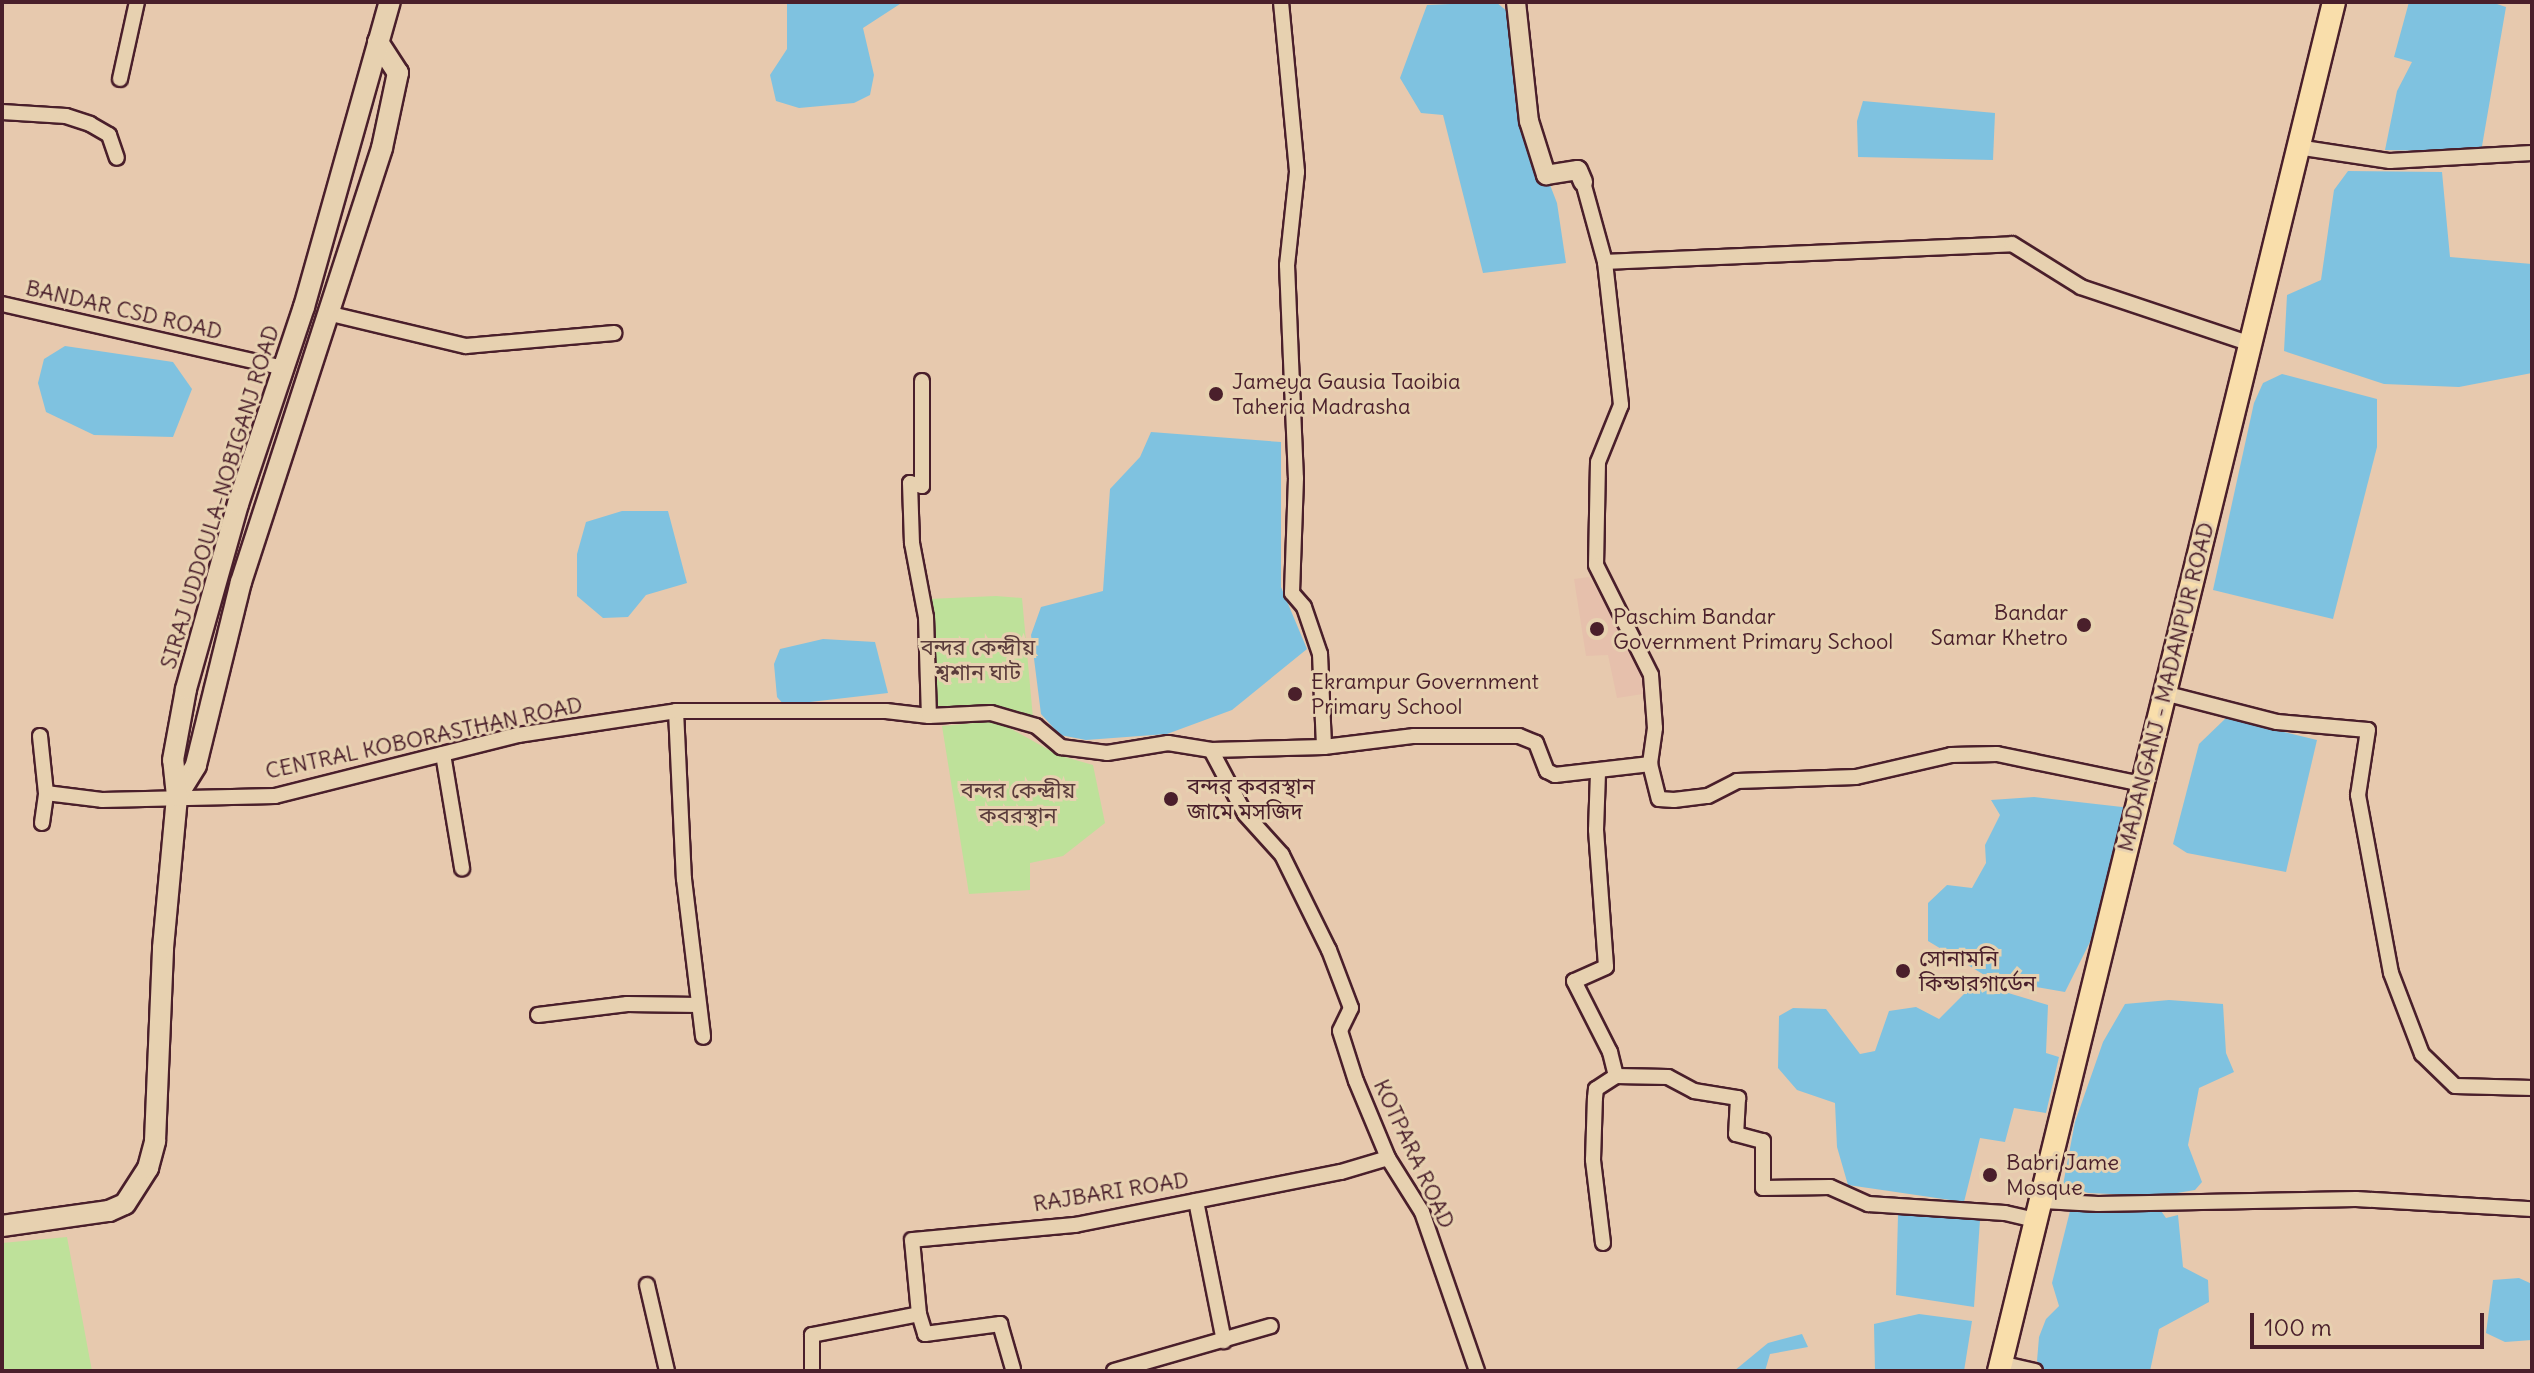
<!DOCTYPE html>
<html>
<head>
<meta charset="utf-8">
<style>
  body { margin:0 }
  #map { position:relative; width:2534px; height:1373px; overflow:hidden; background:#e7c9ae; font-family:Delius,"Noto Sans Bengali",sans-serif }
  div>[style] { position:absolute }
  [style*='--x'] { left:calc(var(--x)*1px); top:calc(var(--y)*1px); width:calc(var(--w)*1px); rotate:calc(var(--a)*1deg) }
  .built>* { inset:0; background:#e6c0ac }
  .green>* { inset:0; background:#bee19a }
  .water>* { inset:0; background:#7fc2e0 }
  .roads { filter:drop-shadow(2px 0 #4a1f2b) drop-shadow(-2px 0 #4a1f2b) drop-shadow(0 2px #4a1f2b) drop-shadow(0 -2px #4a1f2b) }
  .minor>* { height:14px; margin:-7px; padding:0 7px; transform-origin:7px; border-radius:7px; background:#e7d1b0 }
  .tertiary>* { height:18px; margin:-9px; padding:0 9px; transform-origin:9px; border-radius:9px; background:#e7d1b0 }
  .secondary>* { height:20px; margin:-10px; padding:0 10px; transform-origin:10px; border-radius:10px; background:#e7d1b0 }
  .primary>* { height:22px; margin:-11px; padding:0 11px; transform-origin:11px; border-radius:11px; background:#f9deab }
  .dots>* { width:22px; height:22px; translate:-50% -50%; box-sizing:border-box; border:4px solid #e7d1b0; border-radius:50% }
  span { translate:-50% -50%; white-space:nowrap; text-align:center; line-height:1.15; -webkit-text-stroke:6px #e7d1b0; paint-order:stroke }
  .street-label { font-size:22px; color:#4a1f2b }
  .poi-label { font-size:22px; color:#4a1f2b }
  .left { translate:0 -50%; text-align:left }
  .right { translate:-100% -50%; text-align:right }
  .park-label { font-size:22px; color:#5b3c3c }
  .frame { position:absolute; inset:0; border:4px solid #4a1f2b; pointer-events:none }
  .scale { position:absolute; left:2250px; top:1313px; width:234px; height:36px; box-sizing:border-box; border:4px solid #4a1f2b; border-top:0; padding-left:10px; font-size:24px; line-height:28px; white-space:nowrap; color:#4a1f2b; -webkit-text-stroke:6px #e7d1b0; paint-order:stroke }
</style>
</head>
<body>
<div id="map">
  <div class="built">
    <i style="clip-path:polygon(1589px 577px,1630px 647px,1649px 693px,1617px 698px,1608px 655px,1586px 656px,1574px 579px)"></i>
  </div>
  <div class="green">
    <i style="clip-path:polygon(996px 596px,1022px 598px,1033px 718px,931px 706px,928px 599px)"></i>
    <i style="clip-path:polygon(997px 721px,1058px 755px,1093px 765px,1105px 823px,1063px 856px,1030px 863px,1030px 890px,969px 894px,942px 726px)"></i>
    <i style="clip-path:polygon(67px 1237px,92px 1371px,2px 1371px,2px 1243px)"></i>
  </div>
  <div class="water">
    <i style="clip-path:polygon(787px 2px,903px 2px,863px 28px,874px 75px,870px 95px,854px 103px,799px 108px,776px 101px,770px 75px,787px 49px)"></i>
    <i style="clip-path:polygon(1496px 2px,1521px 23px,1530px 133px,1557px 203px,1566px 263px,1483px 273px,1443px 115px,1421px 113px,1400px 78px,1427px 5px)"></i>
    <i style="clip-path:polygon(2409px 2px,2491px 2px,2506px 7px,2481px 152px,2385px 150px,2397px 91px,2412px 62px,2394px 57px)"></i>
    <i style="clip-path:polygon(1863px 101px,1995px 113px,1993px 160px,1858px 157px,1857px 121px)"></i>
    <i style="clip-path:polygon(2348px 171px,2442px 172px,2450px 257px,2532px 264px,2532px 373px,2459px 387px,2384px 384px,2284px 351px,2287px 295px,2321px 280px,2334px 190px)"></i>
    <i style="clip-path:polygon(65px 346px,173px 362px,192px 389px,173px 437px,94px 435px,46px 412px,38px 383px,44px 359px)"></i>
    <i style="clip-path:polygon(2282px 374px,2377px 399px,2377px 447px,2333px 619px,2213px 590px,2254px 403px,2263px 383px)"></i>
    <i style="clip-path:polygon(1151px 432px,1281px 442px,1281px 587px,1307px 649px,1232px 710px,1167px 734px,1086px 740px,1060px 735px,1041px 714px,1031px 635px,1041px 607px,1103px 591px,1110px 489px,1140px 457px)"></i>
    <i style="clip-path:polygon(622px 511px,668px 511px,687px 583px,646px 595px,628px 617px,603px 618px,577px 596px,577px 554px,586px 522px)"></i>
    <i style="clip-path:polygon(823px 639px,875px 642px,888px 693px,784px 705px,777px 697px,774px 664px,780px 649px)"></i>
    <i style="clip-path:polygon(2226px 718px,2317px 740px,2286px 872px,2187px 853px,2173px 844px,2199px 744px)"></i>
    <i style="clip-path:polygon(2034px 797px,2131px 808px,2096px 930px,2065px 992px,1991px 979px,1928px 941px,1928px 903px,1947px 885px,1972px 888px,1986px 863px,1985px 845px,2000px 815px,1991px 800px)"></i>
    <i style="clip-path:polygon(1975px 983px,2048px 1005px,2046px 1053px,2059px 1057px,2046px 1113px,2014px 1108px,2005px 1142px,1980px 1138px,1964px 1202px,1848px 1185px,1837px 1147px,1835px 1103px,1797px 1090px,1778px 1068px,1779px 1016px,1793px 1008px,1826px 1009px,1860px 1054px,1875px 1051px,1889px 1011px,1916px 1007px,1939px 1019px)"></i>
    <i style="clip-path:polygon(2169px 1000px,2223px 1004px,2226px 1053px,2234px 1072px,2199px 1088px,2188px 1145px,2202px 1182px,2195px 1190px,2159px 1196px,2088px 1193px,2063px 1185px,2075px 1122px,2103px 1042px,2125px 1004px)"></i>
    <i style="clip-path:polygon(2159px 1208px,2166px 1218px,2178px 1215px,2183px 1267px,2208px 1280px,2209px 1302px,2159px 1329px,2150px 1371px,2043px 1369px,2037px 1361px,2039px 1337px,2046px 1319px,2059px 1306px,2052px 1283px,2070px 1211px)"></i>
    <i style="clip-path:polygon(1908px 1213px,1980px 1220px,1974px 1307px,1896px 1295px,1898px 1215px)"></i>
    <i style="clip-path:polygon(2519px 1278px,2532px 1284px,2532px 1340px,2505px 1342px,2486px 1333px,2493px 1280px)"></i>
    <i style="clip-path:polygon(1919px 1314px,1972px 1321px,1964px 1371px,1875px 1371px,1874px 1324px)"></i>
    <i style="clip-path:polygon(1802px 1334px,1808px 1347px,1770px 1354px,1765px 1371px,1734px 1371px,1768px 1343px)"></i>
  </div>
  <div class="roads">
    <div class="minor">
      <i style="--x:1281;--y:2;--w:171;--a:84.6"></i>
      <i style="--x:1297;--y:172;--w:94;--a:96.1"></i>
      <i style="--x:1287;--y:265;--w:213;--a:87.6"></i>
      <i style="--x:1296;--y:478;--w:115;--a:92"></i>
      <i style="--x:1292;--y:593;--w:18;--a:49"></i>
      <i style="--x:1304;--y:607;--w:50;--a:71.2"></i>
      <i style="--x:1320;--y:654;--w:93;--a:87.5"></i>
      <i style="--x:120;--y:79;--w:79;--a:-77.6"></i>
      <i style="--x:2;--y:112;--w:64;--a:3.6"></i>
      <i style="--x:66;--y:116;--w:25;--a:18"></i>
      <i style="--x:90;--y:124;--w:22;--a:30"></i>
      <i style="--x:109;--y:135;--w:24;--a:71"></i>
      <i style="--x:2297;--y:147;--w:94;--a:8.6"></i>
      <i style="--x:2390;--y:161;--w:142;--a:-3.2"></i>
      <i style="--x:1583;--y:182;--w:83;--a:74.6"></i>
      <i style="--x:1605;--y:262;--w:144;--a:83.6"></i>
      <i style="--x:1621;--y:405;--w:61;--a:112"></i>
      <i style="--x:1598;--y:462;--w:103;--a:91.1"></i>
      <i style="--x:1596;--y:565;--w:123;--a:63.4"></i>
      <i style="--x:1651;--y:675;--w:53;--a:85.7"></i>
      <i style="--x:1655;--y:728;--w:36;--a:98"></i>
      <i style="--x:1605;--y:262;--w:407;--a:-2.5"></i>
      <i style="--x:2012;--y:244;--w:81;--a:31.9"></i>
      <i style="--x:2081;--y:287;--w:179;--a:18.5"></i>
      <i style="--x:2;--y:304;--w:289;--a:12.8"></i>
      <i style="--x:327;--y:313;--w:143;--a:13.4"></i>
      <i style="--x:466;--y:346;--w:149;--a:-5"></i>
      <i style="--x:922;--y:381;--w:105;--a:90"></i>
      <i style="--x:922;--y:486;--w:12;--a:-166"></i>
      <i style="--x:910;--y:483;--w:60;--a:88.1"></i>
      <i style="--x:912;--y:543;--w:75;--a:79.3"></i>
      <i style="--x:926;--y:617;--w:99;--a:88.3"></i>
      <i style="--x:2164;--y:693;--w:117;--a:14.4"></i>
      <i style="--x:2277;--y:722;--w:91;--a:5"></i>
      <i style="--x:2368;--y:730;--w:66;--a:98.7"></i>
      <i style="--x:2358;--y:795;--w:181;--a:79.5"></i>
      <i style="--x:2391;--y:973;--w:87;--a:69.1"></i>
      <i style="--x:2422;--y:1054;--w:46;--a:44.1"></i>
      <i style="--x:2455;--y:1086;--w:77;--a:1.5"></i>
      <i style="--x:676;--y:711;--w:168;--a:87.3"></i>
      <i style="--x:684;--y:879;--w:159;--a:83.1"></i>
      <i style="--x:40;--y:736;--w:57;--a:84"></i>
      <i style="--x:46;--y:793;--w:56;--a:7.1"></i>
      <i style="--x:102;--y:800;--w:173;--a:-1.3"></i>
      <i style="--x:275;--y:796;--w:251;--a:-14.1"></i>
      <i style="--x:518;--y:735;--w:160;--a:-8.6"></i>
      <i style="--x:676;--y:711;--w:210;--a:0"></i>
      <i style="--x:886;--y:711;--w:43;--a:6.6"></i>
      <i style="--x:929;--y:716;--w:62;--a:-2.8"></i>
      <i style="--x:991;--y:713;--w:47;--a:16.1"></i>
      <i style="--x:1036;--y:726;--w:33;--a:40"></i>
      <i style="--x:1061;--y:747;--w:46;--a:7.4"></i>
      <i style="--x:1107;--y:753;--w:62;--a:-9.3"></i>
      <i style="--x:1168;--y:743;--w:44;--a:9.2"></i>
      <i style="--x:1211;--y:750;--w:113;--a:-1.5"></i>
      <i style="--x:1324;--y:747;--w:91;--a:-7"></i>
      <i style="--x:1414;--y:736;--w:105;--a:0"></i>
      <i style="--x:1519;--y:736;--w:18;--a:22"></i>
      <i style="--x:1536;--y:743;--w:30;--a:69"></i>
      <i style="--x:1547;--y:771;--w:9;--a:27"></i>
      <i style="--x:1555;--y:775;--w:96;--a:-6.6"></i>
      <i style="--x:1650;--y:764;--w:36;--a:76"></i>
      <i style="--x:1659;--y:799;--w:15;--a:4"></i>
      <i style="--x:1674;--y:800;--w:34;--a:-7"></i>
      <i style="--x:1708;--y:796;--w:33;--a:-27"></i>
      <i style="--x:1737;--y:781;--w:119;--a:-1.9"></i>
      <i style="--x:1856;--y:777;--w:98;--a:-13"></i>
      <i style="--x:1951;--y:755;--w:46;--a:-1.2"></i>
      <i style="--x:1997;--y:754;--w:148;--a:11.7"></i>
      <i style="--x:1211;--y:750;--w:72;--a:62"></i>
      <i style="--x:1245;--y:814;--w:55;--a:47.9"></i>
      <i style="--x:1282;--y:855;--w:106;--a:63.7"></i>
      <i style="--x:1329;--y:950;--w:62;--a:69.2"></i>
      <i style="--x:1351;--y:1008;--w:25;--a:116"></i>
      <i style="--x:1340;--y:1031;--w:52;--a:72.3"></i>
      <i style="--x:1356;--y:1081;--w:83;--a:67.4"></i>
      <i style="--x:1388;--y:1158;--w:64;--a:57.8"></i>
      <i style="--x:1422;--y:1212;--w:168;--a:70.9"></i>
      <i style="--x:443;--y:754;--w:116;--a:80.5"></i>
      <i style="--x:1598;--y:773;--w:57;--a:92"></i>
      <i style="--x:1596;--y:830;--w:137;--a:85.8"></i>
      <i style="--x:1606;--y:967;--w:35;--a:156"></i>
      <i style="--x:1574;--y:981;--w:80;--a:63.1"></i>
      <i style="--x:1610;--y:1052;--w:25;--a:76"></i>
      <i style="--x:1616;--y:1076;--w:52;--a:1.1"></i>
      <i style="--x:1668;--y:1077;--w:30;--a:28"></i>
      <i style="--x:1694;--y:1091;--w:45;--a:9"></i>
      <i style="--x:1738;--y:1098;--w:36;--a:93"></i>
      <i style="--x:1736;--y:1134;--w:28;--a:15"></i>
      <i style="--x:1763;--y:1141;--w:47;--a:90"></i>
      <i style="--x:1763;--y:1188;--w:67;--a:-0.9"></i>
      <i style="--x:1830;--y:1187;--w:42;--a:24.1"></i>
      <i style="--x:1868;--y:1204;--w:137;--a:3.8"></i>
      <i style="--x:2005;--y:1213;--w:35;--a:13"></i>
      <i style="--x:42;--y:823;--w:30;--a:-82"></i>
      <i style="--x:538;--y:1015;--w:90;--a:-7"></i>
      <i style="--x:627;--y:1004;--w:72;--a:0.8"></i>
      <i style="--x:1196;--y:1201;--w:143;--a:78.7"></i>
      <i style="--x:2043;--y:1201;--w:55;--a:3.1"></i>
      <i style="--x:2098;--y:1204;--w:258;--a:-1.1"></i>
      <i style="--x:2356;--y:1199;--w:176;--a:3.3"></i>
      <i style="--x:1603;--y:1243;--w:84;--a:-96.9"></i>
      <i style="--x:1593;--y:1160;--w:62;--a:-88.2"></i>
      <i style="--x:1595;--y:1098;--w:9;--a:-84"></i>
      <i style="--x:1596;--y:1089;--w:24;--a:-33"></i>
      <i style="--x:647;--y:1285;--w:88;--a:76.9"></i>
      <i style="--x:919;--y:1314;--w:74;--a:-95.4"></i>
      <i style="--x:912;--y:1240;--w:164;--a:-5.3"></i>
      <i style="--x:1075;--y:1225;--w:271;--a:-11.3"></i>
      <i style="--x:1341;--y:1172;--w:49;--a:-16.6"></i>
      <i style="--x:2000;--y:1363;--w:36;--a:13"></i>
      <i style="--x:812;--y:1371;--w:36;--a:-90"></i>
      <i style="--x:812;--y:1335;--w:109;--a:-11.1"></i>
      <i style="--x:919;--y:1314;--w:21;--a:73"></i>
      <i style="--x:925;--y:1334;--w:76;--a:-7.6"></i>
      <i style="--x:1000;--y:1324;--w:47;--a:73.9"></i>
      <i style="--x:1114;--y:1371;--w:163;--a:-16"></i>
    </div>
    <div class="tertiary">
      <i style="--x:1516;--y:2;--w:120;--a:83.8"></i>
      <i style="--x:1529;--y:121;--w:57;--a:72.5"></i>
      <i style="--x:1546;--y:175;--w:32;--a:-9"></i>
      <i style="--x:1578;--y:170;--w:13;--a:67"></i>
    </div>
    <div class="secondary">
      <i style="--x:177;--y:796;--w:36;--a:-58"></i>
      <i style="--x:196;--y:765;--w:188;--a:-76.2"></i>
      <i style="--x:241;--y:582;--w:456;--a:-72"></i>
      <i style="--x:382;--y:148;--w:77;--a:-78"></i>
      <i style="--x:398;--y:73;--w:37;--a:-123"></i>
      <i style="--x:2;--y:1226;--w:108;--a:-8"></i>
      <i style="--x:109;--y:1211;--w:17;--a:-24"></i>
      <i style="--x:125;--y:1204;--w:43;--a:-57.4"></i>
      <i style="--x:148;--y:1168;--w:28;--a:-75"></i>
      <i style="--x:155;--y:1141;--w:193;--a:-87.6"></i>
      <i style="--x:163;--y:948;--w:153;--a:-84.7"></i>
      <i style="--x:177;--y:796;--w:36;--a:-96"></i>
      <i style="--x:173;--y:760;--w:72;--a:-79.6"></i>
      <i style="--x:186;--y:689;--w:192;--a:-74.3"></i>
      <i style="--x:238;--y:504;--w:208;--a:-71.5"></i>
      <i style="--x:304;--y:307;--w:317;--a:-74.3"></i>
    </div>
    <div class="primary">
      <i style="--x:1999;--y:1371;--w:1409;--a:-76.25"></i>
    </div>
  </div>
  <div class="dots">
    <i style="left:1216px;top:394px;background:#4a1f2b"></i>
    <i style="left:2084px;top:625px;background:#4a1f2b"></i>
    <i style="left:1597px;top:629px;background:#4a1f2b"></i>
    <i style="left:1295px;top:694px;background:#4a1f2b"></i>
    <i style="left:1171px;top:799px;background:#4a1f2b"></i>
    <i style="left:1903px;top:971px;background:#4a1f2b"></i>
    <i style="left:1990px;top:1175px;background:#4a1f2b"></i>
  </div>
  <div class="street-label">
    <span style="left:124px;top:310px;rotate:13deg">BANDAR CSD ROAD</span>
    <span style="left:220px;top:497px;rotate:-73deg">SIRAJ UDDOULA-NOBIGANJ ROAD</span>
    <span style="left:2166px;top:687px;rotate:-76deg">MADANGANJ - MADANPUR ROAD</span>
    <span style="left:424px;top:738px;rotate:-12deg">CENTRAL KOBORASTHAN ROAD</span>
    <span style="left:1414px;top:1154px;rotate:65deg">KOTPARA ROAD</span>
    <span style="left:1111px;top:1192px;rotate:-9deg">RAJBARI ROAD</span>
  </div>
  <div class="poi-label">
    <span class="left" style="left:1232px;top:394px">Jameya Gausia Taoibia<br>Taheria Madrasha</span>
    <span class="right" style="left:2068px;top:625px">Bandar<br>Samar Khetro</span>
    <span class="left" style="left:1613px;top:629px">Paschim Bandar<br>Government Primary School</span>
    <span class="left" style="left:1311px;top:694px">Ekrampur Government<br>Primary School</span>
    <span class="left" style="left:1187px;top:799px">বন্দর কবরস্থান<br>জামে মসজিদ</span>
    <span class="left" style="left:1919px;top:971px">সোনামনি<br>কিন্ডারগার্ডেন</span>
    <span class="left" style="left:2006px;top:1175px">Babri Jame<br>Mosque</span>
  </div>
  <div class="park-label">
    <span style="left:978px;top:660px">বন্দর কেন্দ্রীয়<br>শ্বশান ঘাট</span>
    <span style="left:1018px;top:803px">বন্দর কেন্দ্রীয়<br>কবরস্থান</span>
  </div>
  <div class="frame"></div>
  <div class="scale">100 m</div>
</div>
</body>
</html>
